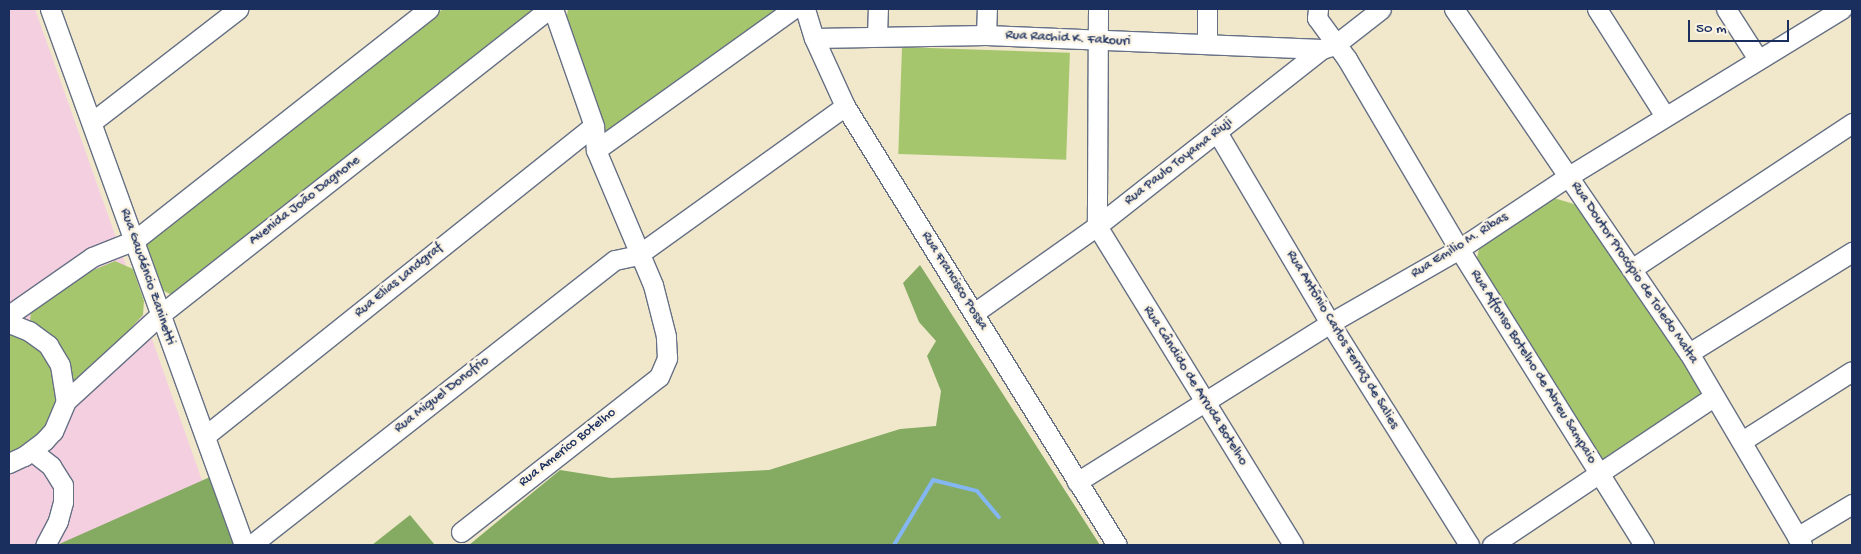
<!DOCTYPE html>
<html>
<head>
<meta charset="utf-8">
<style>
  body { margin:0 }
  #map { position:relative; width:1861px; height:554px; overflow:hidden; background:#f1e8cc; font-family:"Gochi Hand",sans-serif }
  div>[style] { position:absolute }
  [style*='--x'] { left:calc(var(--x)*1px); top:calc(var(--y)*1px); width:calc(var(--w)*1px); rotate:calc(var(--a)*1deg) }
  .built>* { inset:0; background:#f3cfe0 }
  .green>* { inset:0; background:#a6c66e; transform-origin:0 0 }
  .forest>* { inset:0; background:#84ab61 }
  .stream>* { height:4px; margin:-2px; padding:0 2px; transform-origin:2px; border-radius:2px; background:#84b7f2 }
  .roads { filter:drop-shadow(1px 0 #667084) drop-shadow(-1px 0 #667084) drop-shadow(0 1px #667084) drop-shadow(0 -1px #667084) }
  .minor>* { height:19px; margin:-9.5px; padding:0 9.5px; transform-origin:9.5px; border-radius:9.5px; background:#fff }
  span { translate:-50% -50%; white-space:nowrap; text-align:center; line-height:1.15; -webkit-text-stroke:5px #fcf5e5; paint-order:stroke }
  .street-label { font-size:14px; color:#1b2f5e }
  .frame { position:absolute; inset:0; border:10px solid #1b2f5e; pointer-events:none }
  .scale { position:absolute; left:1688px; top:20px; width:101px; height:22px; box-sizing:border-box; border:2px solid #1b2f5e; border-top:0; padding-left:6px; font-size:15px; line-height:18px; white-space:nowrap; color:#1b2f5e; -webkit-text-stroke:4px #fcf5e5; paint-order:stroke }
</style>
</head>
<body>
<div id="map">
  <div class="built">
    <i style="clip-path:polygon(9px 9px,35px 9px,225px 545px,9px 545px)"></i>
  </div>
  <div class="green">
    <i style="clip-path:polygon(443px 9px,533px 9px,174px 296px,160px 289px,143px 244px,149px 235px)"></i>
    <i style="clip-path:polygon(568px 9px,780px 9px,607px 133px,601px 131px,566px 22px)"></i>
    <i style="left:902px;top:47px;width:168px;height:107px;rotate:2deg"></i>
    <i style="clip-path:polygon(1554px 198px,1577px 205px,1701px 385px,1701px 394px,1604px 462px,1477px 258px,1480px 244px)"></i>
    <i style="clip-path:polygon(115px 261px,133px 269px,144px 301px,143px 315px,94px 368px,74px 382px,69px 365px,30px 321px,31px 312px,72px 279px)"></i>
    <i style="clip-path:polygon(9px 330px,47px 354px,60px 393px,45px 434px,9px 455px)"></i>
  </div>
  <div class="forest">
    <i style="clip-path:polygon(920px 265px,1100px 545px,469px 545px,560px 470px,611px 478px,769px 470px,900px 429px,936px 426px,941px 391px,927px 356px,936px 341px,919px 322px,903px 283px)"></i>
    <i style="clip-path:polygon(219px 473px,244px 545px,57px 545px)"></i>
    <i style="clip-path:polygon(410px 515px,435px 545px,372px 545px)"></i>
  </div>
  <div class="stream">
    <i style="--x:894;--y:545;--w:76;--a:-59"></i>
    <i style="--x:933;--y:480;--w:45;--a:14"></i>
    <i style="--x:977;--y:491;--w:34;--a:50"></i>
  </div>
  <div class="roads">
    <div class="minor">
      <i style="--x:50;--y:9;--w:570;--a:70.1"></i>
      <i style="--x:805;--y:9;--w:30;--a:73"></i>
      <i style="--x:814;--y:38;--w:75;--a:65.5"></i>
      <i style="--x:845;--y:106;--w:516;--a:58.22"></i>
      <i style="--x:1098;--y:9;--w:217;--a:90.3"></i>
      <i style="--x:1097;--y:226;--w:374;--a:58.4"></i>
      <i style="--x:1318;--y:9;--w:9;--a:96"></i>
      <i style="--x:1317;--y:18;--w:51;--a:53.8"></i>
      <i style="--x:1347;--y:59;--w:221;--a:59.5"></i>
      <i style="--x:1459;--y:249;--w:349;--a:58"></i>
      <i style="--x:1454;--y:9;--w:417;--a:55.7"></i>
      <i style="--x:1689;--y:353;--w:223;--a:59.5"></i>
      <i style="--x:1597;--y:9;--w:127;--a:57.6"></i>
      <i style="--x:1726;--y:9;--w:59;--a:57.4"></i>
      <i style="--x:877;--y:35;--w:26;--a:-88"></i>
      <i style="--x:986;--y:35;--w:26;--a:-88"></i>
      <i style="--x:814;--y:38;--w:172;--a:-1"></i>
      <i style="--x:986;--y:35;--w:336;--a:2.4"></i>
      <i style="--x:1207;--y:44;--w:35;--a:-90"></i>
      <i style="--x:92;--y:122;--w:185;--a:-37.7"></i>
      <i style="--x:1217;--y:132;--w:222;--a:59.4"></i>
      <i style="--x:1330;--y:323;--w:262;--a:57.9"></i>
      <i style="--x:596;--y:150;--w:242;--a:-35.6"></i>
      <i style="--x:1633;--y:268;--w:263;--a:-33.5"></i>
      <i style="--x:974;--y:313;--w:151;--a:-35.3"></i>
      <i style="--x:1097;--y:226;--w:286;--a:-38.2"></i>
      <i style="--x:1322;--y:49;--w:14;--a:-17"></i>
      <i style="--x:1335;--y:45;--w:58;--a:-38"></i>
      <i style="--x:9;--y:315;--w:101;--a:-34.9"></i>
      <i style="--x:92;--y:257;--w:46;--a:-21.6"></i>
      <i style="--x:135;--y:240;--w:374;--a:-38.2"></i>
      <i style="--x:9;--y:323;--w:22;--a:22"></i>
      <i style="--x:29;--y:331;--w:24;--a:36"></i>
      <i style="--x:48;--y:345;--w:23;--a:59"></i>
      <i style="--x:60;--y:365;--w:36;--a:81"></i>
      <i style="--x:66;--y:401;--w:33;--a:113"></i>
      <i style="--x:53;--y:431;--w:13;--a:132"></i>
      <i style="--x:44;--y:441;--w:25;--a:143"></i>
      <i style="--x:24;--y:456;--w:17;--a:155"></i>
      <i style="--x:1689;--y:353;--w:192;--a:-31.8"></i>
      <i style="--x:66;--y:401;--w:127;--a:-42.5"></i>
      <i style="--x:160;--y:315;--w:495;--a:-38.2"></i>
      <i style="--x:205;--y:436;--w:497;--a:-38.6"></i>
      <i style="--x:1742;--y:441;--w:130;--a:-32.5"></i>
      <i style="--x:32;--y:451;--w:24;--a:38"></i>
      <i style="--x:51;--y:466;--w:22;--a:58"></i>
      <i style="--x:63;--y:485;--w:17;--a:90"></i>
      <i style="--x:63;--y:502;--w:20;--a:105"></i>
      <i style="--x:58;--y:521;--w:27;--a:118"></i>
      <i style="--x:1077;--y:482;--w:299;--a:-32.1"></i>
      <i style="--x:1330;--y:323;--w:149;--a:-29.8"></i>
      <i style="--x:1459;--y:249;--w:132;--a:-33.6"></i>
      <i style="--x:1569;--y:176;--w:320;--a:-31.5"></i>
      <i style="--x:461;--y:532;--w:251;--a:-38.1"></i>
      <i style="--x:659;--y:377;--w:21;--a:-67"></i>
      <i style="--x:667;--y:358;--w:22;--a:-93"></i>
      <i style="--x:666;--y:336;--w:53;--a:-104.3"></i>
      <i style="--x:653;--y:285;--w:147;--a:-112.9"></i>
      <i style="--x:596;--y:150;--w:24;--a:-95"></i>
      <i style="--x:594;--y:126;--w:124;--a:-109.3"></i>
      <i style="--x:1797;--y:537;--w:64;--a:-31"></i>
      <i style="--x:251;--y:545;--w:462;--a:-38.1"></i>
      <i style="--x:615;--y:260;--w:24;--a:-12"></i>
      <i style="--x:638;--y:255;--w:255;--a:-35.7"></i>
      <i style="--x:1492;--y:545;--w:266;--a:-33.8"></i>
    </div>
  </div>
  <div class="street-label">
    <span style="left:1068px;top:39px;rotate:3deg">Rua Rachid K. Fakouri</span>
    <span style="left:1179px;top:162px;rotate:-38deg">Rua Paulo Toyama Riuji</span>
    <span style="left:305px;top:201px;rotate:-38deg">Avenida João Dagnone</span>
    <span style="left:1460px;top:246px;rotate:-32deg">Rua Emilio M. Ribas</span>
    <span style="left:1634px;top:273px;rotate:56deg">Rua Doutor Procópio de Toledo Malta</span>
    <span style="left:147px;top:277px;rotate:71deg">Rua Gaudéncio Zaninetti</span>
    <span style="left:399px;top:281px;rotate:-39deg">Rua Elias Landgraf</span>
    <span style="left:954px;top:281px;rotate:58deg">Rua Francisco Possa</span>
    <span style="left:1342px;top:340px;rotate:59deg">Rua Antônio Carlos Ferraz de Salies</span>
    <span style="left:1533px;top:367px;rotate:58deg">Rua Affonso Botelho de Abreu Sampaio</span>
    <span style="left:1195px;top:386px;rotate:58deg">Rua Cândido de Arruda Botelho</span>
    <span style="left:442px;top:395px;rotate:-38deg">Rua Miguel Donofrio</span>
    <span style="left:568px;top:448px;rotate:-38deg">Rua Americo Botelho</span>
  </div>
  <div class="frame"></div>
  <div class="scale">50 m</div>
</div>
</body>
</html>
